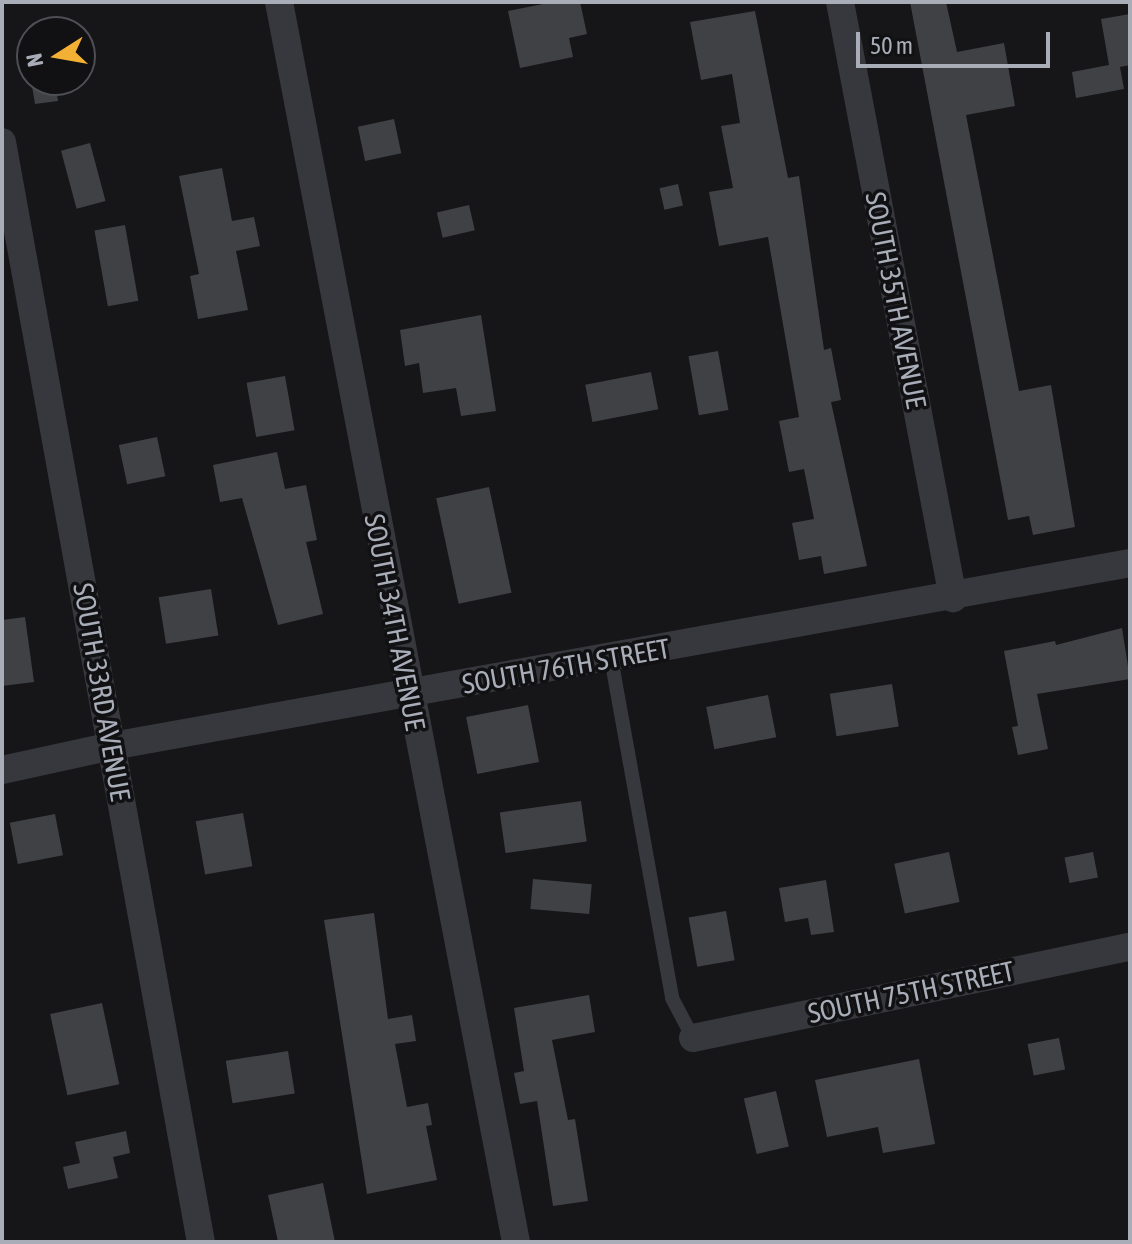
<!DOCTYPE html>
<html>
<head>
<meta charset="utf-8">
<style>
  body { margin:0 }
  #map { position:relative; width:1132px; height:1244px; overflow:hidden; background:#161618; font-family:"Asap Condensed",sans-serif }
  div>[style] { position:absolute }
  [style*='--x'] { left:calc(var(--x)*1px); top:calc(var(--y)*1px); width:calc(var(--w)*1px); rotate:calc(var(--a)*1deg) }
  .building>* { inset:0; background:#404145; transform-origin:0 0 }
  .lane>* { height:14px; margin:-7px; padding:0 7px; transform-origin:7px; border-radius:7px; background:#37383d }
  .street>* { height:28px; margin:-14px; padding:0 14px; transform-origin:14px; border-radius:14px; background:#37383d }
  span { translate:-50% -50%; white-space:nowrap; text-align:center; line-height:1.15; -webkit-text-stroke:7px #111113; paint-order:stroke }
  .street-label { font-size:28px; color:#a8adb8 }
  .frame { position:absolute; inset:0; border:4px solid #a8adb8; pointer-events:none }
  .north { position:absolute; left:16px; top:16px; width:80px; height:80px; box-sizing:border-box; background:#111113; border:2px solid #4d4f55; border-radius:50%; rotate:259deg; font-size:22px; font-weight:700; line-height:32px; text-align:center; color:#a8adb8 }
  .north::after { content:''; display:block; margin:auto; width:28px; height:36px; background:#f2b134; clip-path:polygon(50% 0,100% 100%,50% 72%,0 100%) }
  .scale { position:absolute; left:856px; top:32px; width:194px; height:36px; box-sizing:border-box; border:4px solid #a8adb8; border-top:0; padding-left:10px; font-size:24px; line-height:28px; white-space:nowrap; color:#a8adb8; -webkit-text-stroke:6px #111113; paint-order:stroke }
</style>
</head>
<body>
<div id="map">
  <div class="building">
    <i style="clip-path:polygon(553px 2px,580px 2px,587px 34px,569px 38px,573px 57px,520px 68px,508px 11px)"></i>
    <i style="clip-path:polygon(910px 2px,946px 2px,957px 52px,1004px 43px,1015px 106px,966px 115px,1019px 391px,1051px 385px,1075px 527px,1033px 535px,1029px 516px,1008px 520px)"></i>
    <i style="clip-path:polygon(755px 11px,788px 178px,799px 176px,824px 350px,831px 348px,841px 400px,831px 402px,867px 566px,824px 574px,821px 556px,799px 560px,792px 523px,814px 519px,804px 469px,789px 472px,779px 421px,799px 417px,768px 237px,719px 246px,709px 192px,733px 188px,721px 126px,740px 123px,732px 74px,701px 80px,690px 22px)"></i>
    <i style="clip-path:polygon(1130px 14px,1130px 65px,1120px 67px,1124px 89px,1076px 98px,1072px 72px,1109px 65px,1101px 19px)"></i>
    <i style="clip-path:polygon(31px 80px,55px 80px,58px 101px,35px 104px)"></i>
    <i style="left:394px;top:119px;width:35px;height:37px;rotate:78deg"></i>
    <i style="left:90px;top:143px;width:60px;height:30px;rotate:75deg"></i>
    <i style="clip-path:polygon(222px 168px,232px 221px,254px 217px,260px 246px,236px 251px,248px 310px,198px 319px,190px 276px,199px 274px,179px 176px)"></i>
    <i style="left:678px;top:184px;width:22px;height:19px;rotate:77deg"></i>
    <i style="left:469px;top:205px;width:26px;height:33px;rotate:77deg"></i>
    <i style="left:125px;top:225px;width:77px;height:31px;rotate:80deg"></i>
    <i style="clip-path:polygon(481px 315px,496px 411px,461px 416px,456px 388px,423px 393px,419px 363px,405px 366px,400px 330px)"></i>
    <i style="left:718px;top:351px;width:60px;height:30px;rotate:80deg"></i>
    <i style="left:651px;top:372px;width:38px;height:67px;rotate:79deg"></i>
    <i style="left:285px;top:376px;width:55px;height:39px;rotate:80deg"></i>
    <i style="left:157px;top:437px;width:40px;height:39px;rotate:78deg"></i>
    <i style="clip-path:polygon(277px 452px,285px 489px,306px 485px,317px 540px,306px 542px,323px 614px,278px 625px,242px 498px,220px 502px,213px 465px)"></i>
    <i style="left:489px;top:487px;width:108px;height:54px;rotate:78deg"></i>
    <i style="left:211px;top:589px;width:47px;height:53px;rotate:81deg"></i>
    <i style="clip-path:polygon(25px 617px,34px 682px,2px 686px,2px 620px)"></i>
    <i style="clip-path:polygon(1122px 628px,1130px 679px,1037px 694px,1048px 749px,1018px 755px,1012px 727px,1018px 726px,1004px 651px,1055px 641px,1056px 645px)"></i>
    <i style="left:892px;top:684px;width:43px;height:63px;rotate:81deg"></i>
    <i style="left:768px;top:695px;width:43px;height:63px;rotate:79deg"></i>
    <i style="left:528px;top:705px;width:58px;height:63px;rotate:79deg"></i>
    <i style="left:581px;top:801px;width:41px;height:82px;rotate:82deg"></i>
    <i style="left:243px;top:813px;width:54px;height:48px;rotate:80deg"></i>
    <i style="left:55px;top:814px;width:42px;height:46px;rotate:79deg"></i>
    <i style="left:949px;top:852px;width:51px;height:56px;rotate:78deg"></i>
    <i style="left:1093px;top:852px;width:26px;height:29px;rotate:79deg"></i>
    <i style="left:533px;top:879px;width:59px;height:30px;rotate:5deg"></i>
    <i style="clip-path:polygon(826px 880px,834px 932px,811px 935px,808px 918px,785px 922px,779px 888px)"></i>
    <i style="left:726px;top:911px;width:50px;height:38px;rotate:80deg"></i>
    <i style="clip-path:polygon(374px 913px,388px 1019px,412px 1015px,416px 1041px,395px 1044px,407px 1107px,428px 1103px,432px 1125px,426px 1126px,437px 1180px,367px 1194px,324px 920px)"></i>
    <i style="clip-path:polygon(589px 995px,595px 1032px,552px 1040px,568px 1120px,575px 1119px,588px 1201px,553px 1206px,537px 1101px,520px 1104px,514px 1073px,524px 1071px,514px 1008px)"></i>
    <i style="left:102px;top:1003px;width:83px;height:53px;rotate:78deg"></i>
    <i style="left:1059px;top:1038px;width:32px;height:32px;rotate:79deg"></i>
    <i style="left:288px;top:1051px;width:43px;height:63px;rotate:81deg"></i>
    <i style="clip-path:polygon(919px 1059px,935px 1144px,883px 1153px,878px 1127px,827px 1137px,815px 1080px)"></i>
    <i style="left:776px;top:1091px;width:57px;height:33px;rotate:77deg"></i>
    <i style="clip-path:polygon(126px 1131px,130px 1153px,113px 1157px,118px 1178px,68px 1189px,63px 1167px,80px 1163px,75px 1142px)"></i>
    <i style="clip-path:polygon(323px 1183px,335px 1242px,278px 1242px,268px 1195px)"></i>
  </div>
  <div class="lane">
    <i style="--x:611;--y:658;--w:345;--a:79.8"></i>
    <i style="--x:672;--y:998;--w:45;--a:62.3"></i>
  </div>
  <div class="street">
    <i style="--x:279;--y:2;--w:1262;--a:79.18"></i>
    <i style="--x:840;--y:2;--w:607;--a:79.26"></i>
    <i style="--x:2;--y:142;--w:1118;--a:79.75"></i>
    <i style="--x:2;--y:770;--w:113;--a:-12.3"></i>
    <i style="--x:112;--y:746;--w:1034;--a:-10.19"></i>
    <i style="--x:693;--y:1038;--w:446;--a:-11.8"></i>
  </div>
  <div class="street-label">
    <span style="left:896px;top:300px;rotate:79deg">SOUTH 35TH AVENUE</span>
    <span style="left:395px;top:622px;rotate:79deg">SOUTH 34TH AVENUE</span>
    <span style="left:566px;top:666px;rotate:-10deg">SOUTH 76TH STREET</span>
    <span style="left:102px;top:692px;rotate:80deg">SOUTH 33RD AVENUE</span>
    <span style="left:911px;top:992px;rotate:-12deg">SOUTH 75TH STREET</span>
  </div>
  <div class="frame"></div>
  <div class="north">N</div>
  <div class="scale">50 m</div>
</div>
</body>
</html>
